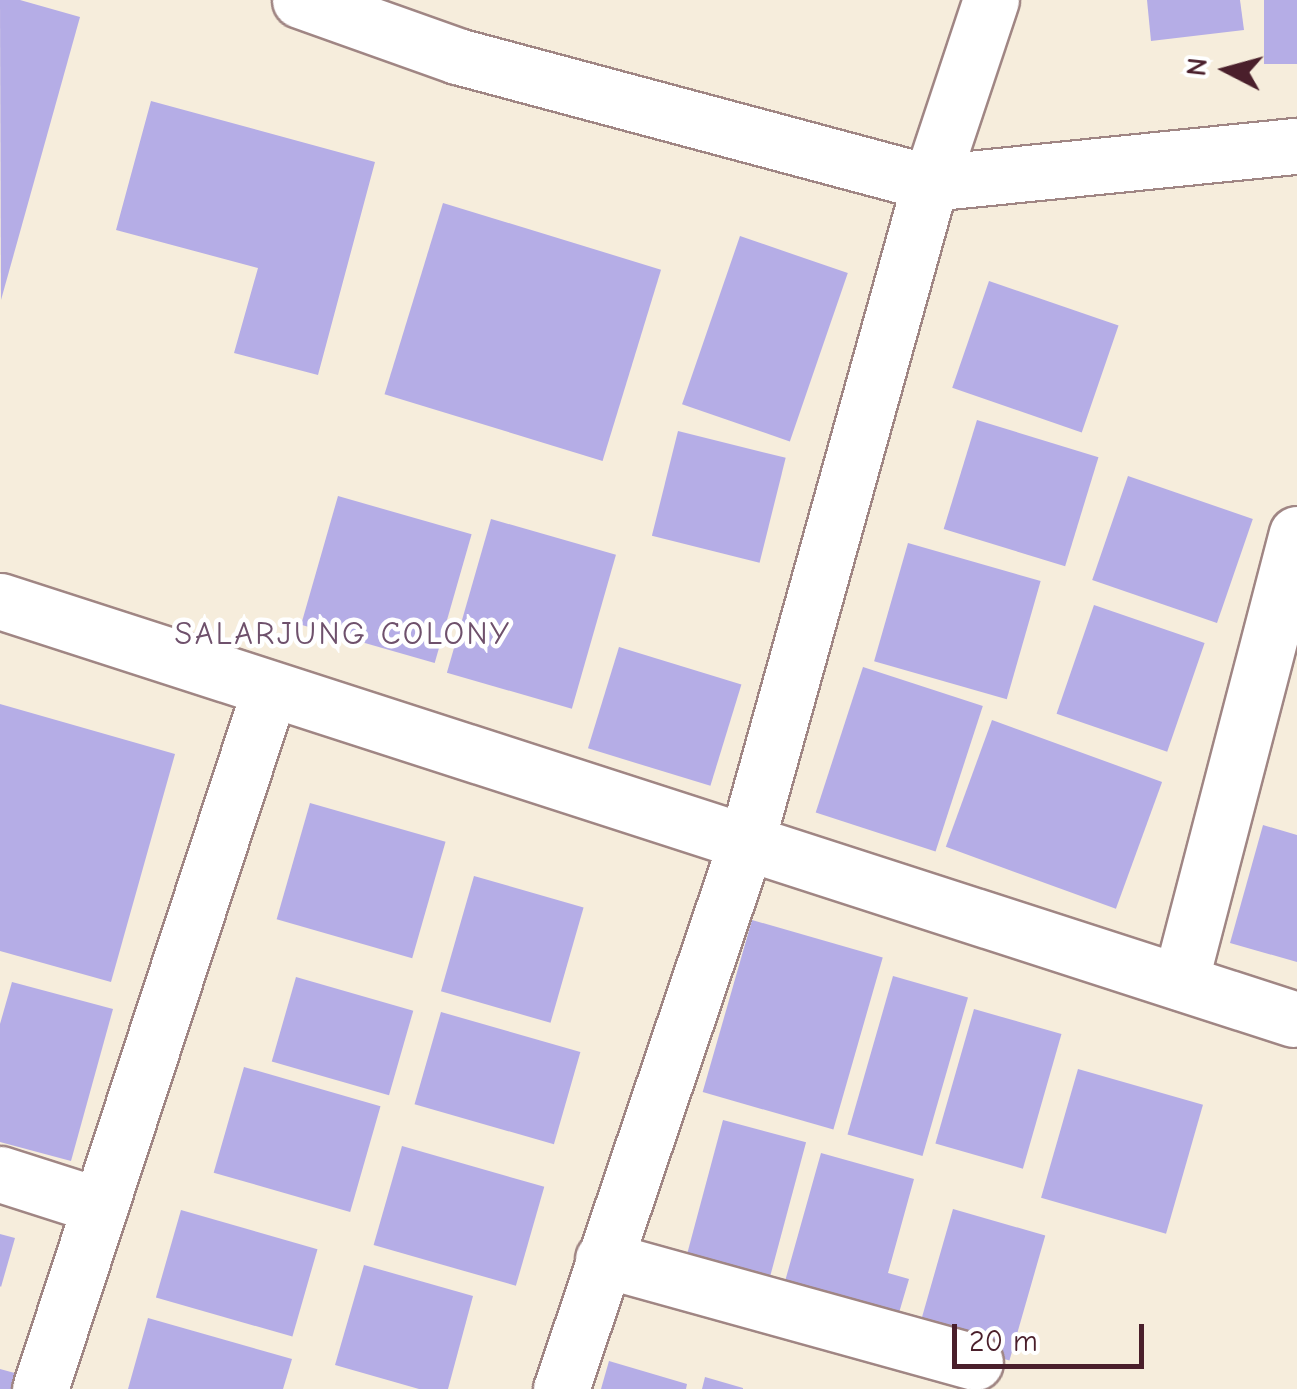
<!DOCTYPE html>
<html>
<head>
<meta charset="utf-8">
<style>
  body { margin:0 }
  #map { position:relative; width:1297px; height:1389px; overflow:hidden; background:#f6eddc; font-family:"Comic Neue",sans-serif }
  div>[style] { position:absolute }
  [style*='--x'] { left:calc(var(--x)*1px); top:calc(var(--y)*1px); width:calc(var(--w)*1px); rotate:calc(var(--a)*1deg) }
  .building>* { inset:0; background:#b5ade6; transform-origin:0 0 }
  .roads { filter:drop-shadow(2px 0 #a08684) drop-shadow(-2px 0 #a08684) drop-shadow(0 2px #a08684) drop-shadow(0 -2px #a08684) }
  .street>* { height:55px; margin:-27.5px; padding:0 27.5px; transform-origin:27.5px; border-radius:27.5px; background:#fff }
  span { translate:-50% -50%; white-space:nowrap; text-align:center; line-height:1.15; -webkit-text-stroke:9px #fff; paint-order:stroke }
  .neighbourhood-label { font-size:32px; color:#6f516c; letter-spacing:2.5px }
  .north { position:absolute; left:1177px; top:20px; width:100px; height:100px; -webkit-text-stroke:8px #fff; paint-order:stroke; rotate:276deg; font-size:28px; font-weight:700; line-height:40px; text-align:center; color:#4a1f2b }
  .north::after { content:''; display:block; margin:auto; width:35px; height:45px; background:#4a1f2b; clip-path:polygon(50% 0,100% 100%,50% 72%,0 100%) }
  .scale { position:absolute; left:952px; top:1324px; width:192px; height:45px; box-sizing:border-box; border:5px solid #4a1f2b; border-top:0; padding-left:12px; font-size:30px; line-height:35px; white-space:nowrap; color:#4a1f2b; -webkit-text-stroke:8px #fff; paint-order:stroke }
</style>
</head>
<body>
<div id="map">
  <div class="building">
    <i style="clip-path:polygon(0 0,20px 0,80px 17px,1px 300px)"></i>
    <i style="clip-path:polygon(1147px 0,1240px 0,1244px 30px,1151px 41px)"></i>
    <i style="left:1264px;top:0;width:33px;height:64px"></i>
    <i style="clip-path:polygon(151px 101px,375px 162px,318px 375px,234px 353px,258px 268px,116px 230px)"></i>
    <i style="left:443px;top:203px;width:228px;height:200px;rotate:17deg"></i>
    <i style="left:740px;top:236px;width:114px;height:178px;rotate:19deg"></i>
    <i style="left:989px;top:281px;width:137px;height:113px;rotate:19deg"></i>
    <i style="left:977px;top:420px;width:127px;height:114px;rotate:17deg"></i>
    <i style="left:678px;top:431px;width:111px;height:108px;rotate:14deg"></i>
    <i style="left:1128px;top:476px;width:132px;height:110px;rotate:19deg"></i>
    <i style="left:338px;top:496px;width:139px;height:134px;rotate:16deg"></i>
    <i style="left:491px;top:519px;width:130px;height:160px;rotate:16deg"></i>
    <i style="left:908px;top:543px;width:138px;height:123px;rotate:16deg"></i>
    <i style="left:1094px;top:605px;width:117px;height:115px;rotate:19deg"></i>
    <i style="left:619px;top:647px;width:128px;height:106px;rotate:17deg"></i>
    <i style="left:863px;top:667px;width:126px;height:153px;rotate:18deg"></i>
    <i style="clip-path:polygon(0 704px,175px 754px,111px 982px,0 951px)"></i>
    <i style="left:992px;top:720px;width:181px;height:135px;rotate:20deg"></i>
    <i style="left:310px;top:803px;width:141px;height:121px;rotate:16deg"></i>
    <i style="clip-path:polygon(1263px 825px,1297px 835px,1297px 962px,1230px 943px)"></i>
    <i style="left:474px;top:876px;width:114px;height:120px;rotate:16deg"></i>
    <i style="left:752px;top:920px;width:136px;height:179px;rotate:16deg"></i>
    <i style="left:893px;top:976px;width:78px;height:165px;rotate:16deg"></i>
    <i style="left:296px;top:977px;width:122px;height:88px;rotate:16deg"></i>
    <i style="clip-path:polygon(12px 982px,113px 1009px,71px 1161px,0 1142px,0 1024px)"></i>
    <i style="left:974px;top:1009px;width:91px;height:140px;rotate:16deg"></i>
    <i style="left:441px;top:1012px;width:145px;height:96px;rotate:16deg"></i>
    <i style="left:244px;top:1067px;width:142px;height:110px;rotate:16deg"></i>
    <i style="left:1078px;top:1069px;width:130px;height:134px;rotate:16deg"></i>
    <i style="left:723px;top:1120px;width:86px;height:156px;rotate:15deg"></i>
    <i style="left:402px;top:1146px;width:148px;height:103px;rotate:16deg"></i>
    <i style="clip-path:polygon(821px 1153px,914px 1179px,888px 1273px,909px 1279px,896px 1323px,782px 1292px)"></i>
    <i style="left:953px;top:1209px;width:96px;height:130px;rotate:16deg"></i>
    <i style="left:181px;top:1210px;width:142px;height:91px;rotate:16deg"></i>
    <i style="clip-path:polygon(0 1234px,15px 1238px,1px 1287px,0 1286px)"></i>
    <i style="clip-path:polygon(364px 1265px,473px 1296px,448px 1389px,419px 1389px,335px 1365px)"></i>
    <i style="clip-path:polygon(148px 1318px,292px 1359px,283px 1389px,128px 1389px)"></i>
    <i style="clip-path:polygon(609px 1361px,687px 1384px,686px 1389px,601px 1389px)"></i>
    <i style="clip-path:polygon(0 1369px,22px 1375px,18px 1389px,0 1389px)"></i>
    <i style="clip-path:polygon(705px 1377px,743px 1388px,743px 1389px,702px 1389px)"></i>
  </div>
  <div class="roads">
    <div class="street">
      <i style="--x:300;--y:0;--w:167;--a:19.6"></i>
      <i style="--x:457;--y:56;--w:490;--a:15"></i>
      <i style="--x:930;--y:183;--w:369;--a:-5.8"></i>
      <i style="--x:0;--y:601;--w:1359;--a:17.91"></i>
      <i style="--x:1180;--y:982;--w:463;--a:-75.4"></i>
      <i style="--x:0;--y:1174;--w:105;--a:17.7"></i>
      <i style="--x:603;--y:1259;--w:386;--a:15.5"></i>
      <i style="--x:40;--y:1389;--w:737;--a:-71.81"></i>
      <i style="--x:561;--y:1389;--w:576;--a:-71.28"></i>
      <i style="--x:746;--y:843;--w:685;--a:-74.42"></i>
      <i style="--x:930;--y:183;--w:193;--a:-71.6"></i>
    </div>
  </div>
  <div class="neighbourhood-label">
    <span style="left:343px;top:634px">SALARJUNG COLONY</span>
  </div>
  <div class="north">N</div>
  <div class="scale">20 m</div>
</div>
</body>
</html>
